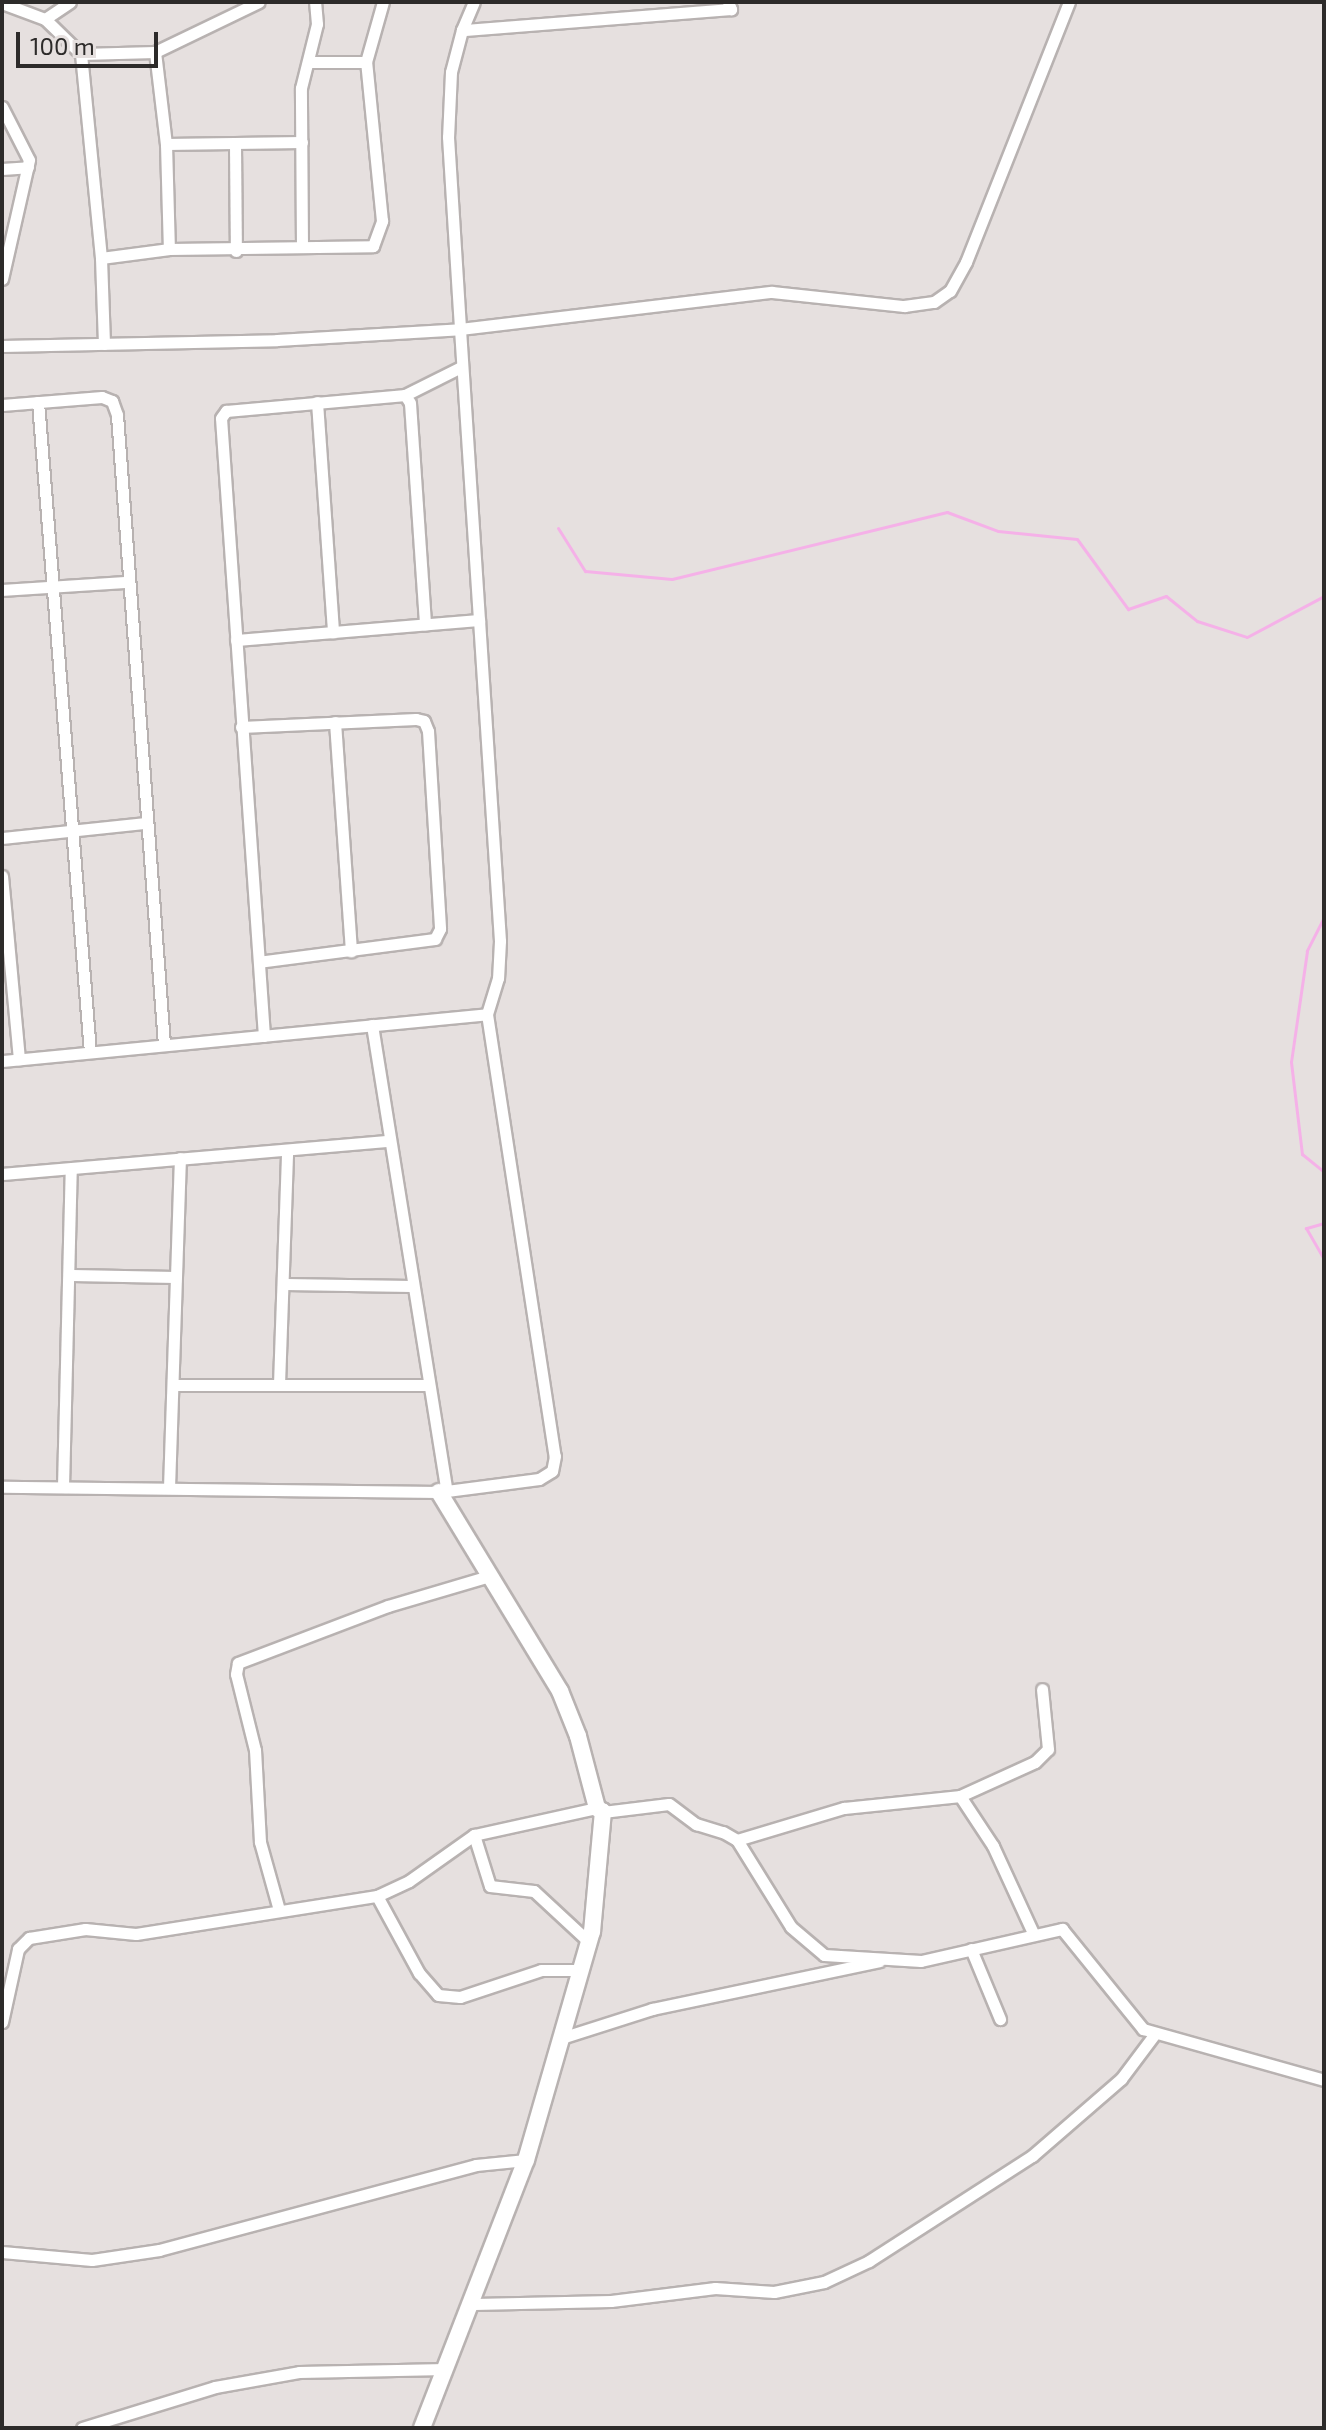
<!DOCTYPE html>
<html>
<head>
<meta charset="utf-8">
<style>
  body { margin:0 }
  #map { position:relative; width:1326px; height:2430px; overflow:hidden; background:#e6e0df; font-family:"Exo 2",sans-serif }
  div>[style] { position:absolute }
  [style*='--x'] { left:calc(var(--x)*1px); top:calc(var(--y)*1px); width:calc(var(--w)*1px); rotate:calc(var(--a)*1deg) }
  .stream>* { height:3px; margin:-1.5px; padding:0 1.5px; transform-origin:1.5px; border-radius:1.5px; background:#f5b1e8 }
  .roads { filter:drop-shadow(2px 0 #b8b2b1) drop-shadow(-2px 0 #b8b2b1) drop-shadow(0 2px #b8b2b1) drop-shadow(0 -2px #b8b2b1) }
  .street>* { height:11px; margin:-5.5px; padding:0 5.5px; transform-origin:5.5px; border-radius:5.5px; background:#fff }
  .secondary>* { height:16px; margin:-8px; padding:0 8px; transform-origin:8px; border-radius:8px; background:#fff }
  span { translate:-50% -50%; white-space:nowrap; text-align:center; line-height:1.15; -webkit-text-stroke:6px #e6e0df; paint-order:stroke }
  .frame { position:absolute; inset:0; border:4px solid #2d2b2a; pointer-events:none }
  .scale { position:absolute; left:16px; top:32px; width:142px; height:36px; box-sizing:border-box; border:4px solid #2d2b2a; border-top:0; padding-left:10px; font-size:24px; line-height:28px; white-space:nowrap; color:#2d2b2a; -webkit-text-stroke:6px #e6e0df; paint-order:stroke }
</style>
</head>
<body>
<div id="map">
  <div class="stream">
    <i style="--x:558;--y:528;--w:51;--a:57.9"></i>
    <i style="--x:585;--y:571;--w:87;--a:5.3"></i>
    <i style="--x:672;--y:579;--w:283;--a:-13.7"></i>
    <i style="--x:947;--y:512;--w:54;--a:20.4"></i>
    <i style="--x:998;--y:531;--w:79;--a:5.8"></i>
    <i style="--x:1077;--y:539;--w:87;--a:53.9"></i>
    <i style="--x:1128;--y:609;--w:40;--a:-18.9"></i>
    <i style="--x:1166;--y:596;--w:40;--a:39"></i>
    <i style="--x:1197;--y:621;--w:52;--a:17.7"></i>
    <i style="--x:1247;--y:637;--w:87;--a:-28"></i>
    <i style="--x:1324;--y:917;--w:38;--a:117"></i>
    <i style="--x:1307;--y:951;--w:112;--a:98.2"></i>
    <i style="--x:1291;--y:1062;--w:93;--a:83.2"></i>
    <i style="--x:1302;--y:1154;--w:28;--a:39"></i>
    <i style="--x:1324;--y:1223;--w:19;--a:164"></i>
    <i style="--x:1306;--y:1228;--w:36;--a:60"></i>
  </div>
  <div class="roads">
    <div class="street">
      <i style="--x:728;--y:2;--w:8;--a:67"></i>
      <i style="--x:731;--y:9;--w:270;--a:175.5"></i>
      <i style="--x:462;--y:30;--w:43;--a:104.7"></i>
      <i style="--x:451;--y:72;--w:65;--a:92.6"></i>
      <i style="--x:448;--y:137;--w:192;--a:86.4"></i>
      <i style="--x:460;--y:329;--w:314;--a:-6.8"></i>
      <i style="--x:772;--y:292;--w:133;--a:6.1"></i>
      <i style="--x:904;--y:306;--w:30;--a:-8"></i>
      <i style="--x:934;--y:302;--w:19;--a:-35"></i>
      <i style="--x:950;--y:291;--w:33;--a:-61"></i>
      <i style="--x:966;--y:262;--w:280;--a:-68.4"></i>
      <i style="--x:2;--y:3;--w:46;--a:20.4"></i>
      <i style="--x:45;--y:19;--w:50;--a:44.2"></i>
      <i style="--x:81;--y:54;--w:205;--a:84.4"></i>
      <i style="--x:101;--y:258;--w:86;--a:88"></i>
      <i style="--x:45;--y:19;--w:30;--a:-34"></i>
      <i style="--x:462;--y:30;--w:30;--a:-67"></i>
      <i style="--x:155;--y:52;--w:93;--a:83.2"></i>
      <i style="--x:166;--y:144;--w:105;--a:88.4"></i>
      <i style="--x:81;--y:54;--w:74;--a:-1.5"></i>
      <i style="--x:155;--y:52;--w:115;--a:-25.7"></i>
      <i style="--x:308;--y:62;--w:58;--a:0"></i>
      <i style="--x:2;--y:107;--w:59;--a:63"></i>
      <i style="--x:29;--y:160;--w:122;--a:102.8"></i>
      <i style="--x:166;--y:144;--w:136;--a:-0.8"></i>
      <i style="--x:235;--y:145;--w:106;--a:89.5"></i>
      <i style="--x:2;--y:169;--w:26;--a:-4"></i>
      <i style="--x:302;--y:246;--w:158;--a:-90.4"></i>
      <i style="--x:301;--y:88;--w:66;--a:-76"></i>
      <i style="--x:317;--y:24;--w:22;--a:-95"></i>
      <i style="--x:101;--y:258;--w:69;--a:-7.5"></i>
      <i style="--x:169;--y:249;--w:204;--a:-0.8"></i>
      <i style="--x:373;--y:246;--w:27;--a:-70"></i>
      <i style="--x:382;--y:221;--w:160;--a:-95.7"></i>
      <i style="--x:366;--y:62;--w:62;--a:-74.2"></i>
      <i style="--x:2;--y:346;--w:275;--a:-1.2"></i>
      <i style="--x:277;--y:340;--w:183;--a:-3.4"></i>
      <i style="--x:460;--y:329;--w:613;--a:86.26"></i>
      <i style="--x:500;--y:941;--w:37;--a:93"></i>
      <i style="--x:498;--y:978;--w:38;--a:107"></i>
      <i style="--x:487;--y:1014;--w:447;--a:81.3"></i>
      <i style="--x:555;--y:1456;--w:15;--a:101"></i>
      <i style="--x:552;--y:1471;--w:15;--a:148"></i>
      <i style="--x:539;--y:1479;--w:101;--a:172.6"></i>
      <i style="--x:439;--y:1492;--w:437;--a:-179.3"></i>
      <i style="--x:405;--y:395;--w:63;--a:-26.6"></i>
      <i style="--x:38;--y:402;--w:652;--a:85.43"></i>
      <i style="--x:317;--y:402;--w:231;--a:86"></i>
      <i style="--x:2;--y:405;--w:100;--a:-4.6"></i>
      <i style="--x:102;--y:397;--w:11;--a:22"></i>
      <i style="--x:112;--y:401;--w:15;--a:70"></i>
      <i style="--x:117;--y:415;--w:632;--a:85.73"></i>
      <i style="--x:2;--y:590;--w:125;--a:-3.7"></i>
      <i style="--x:236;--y:640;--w:244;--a:-4.7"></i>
      <i style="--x:335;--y:722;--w:230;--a:86"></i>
      <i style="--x:241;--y:727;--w:175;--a:-2.6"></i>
      <i style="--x:416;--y:719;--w:8;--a:14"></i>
      <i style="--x:424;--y:721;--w:11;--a:68"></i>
      <i style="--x:428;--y:731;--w:198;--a:86.5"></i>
      <i style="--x:440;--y:929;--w:11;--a:117"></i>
      <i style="--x:435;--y:939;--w:177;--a:172.6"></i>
      <i style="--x:2;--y:838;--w:144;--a:-6"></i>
      <i style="--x:2;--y:876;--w:184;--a:84.7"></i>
      <i style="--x:372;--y:1025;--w:469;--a:80.9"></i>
      <i style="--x:264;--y:1036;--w:619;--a:-93.98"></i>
      <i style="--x:221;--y:418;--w:9;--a:-54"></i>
      <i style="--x:226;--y:411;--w:180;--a:-5.1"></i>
      <i style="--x:405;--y:395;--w:9;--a:58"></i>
      <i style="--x:410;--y:403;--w:222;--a:86.1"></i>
      <i style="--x:2;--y:1061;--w:487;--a:-5.5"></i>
      <i style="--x:2;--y:1174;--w:386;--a:-4.9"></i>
      <i style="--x:72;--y:1275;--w:103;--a:1.1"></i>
      <i style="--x:285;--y:1284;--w:126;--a:0.9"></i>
      <i style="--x:279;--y:1384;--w:233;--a:-88"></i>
      <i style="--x:174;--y:1385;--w:255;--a:0"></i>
      <i style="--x:63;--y:1487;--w:318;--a:-88.6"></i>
      <i style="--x:169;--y:1488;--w:330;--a:-88.1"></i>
      <i style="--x:960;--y:1796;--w:60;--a:56.6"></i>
      <i style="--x:993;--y:1846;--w:98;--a:65.3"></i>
      <i style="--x:603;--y:1812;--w:66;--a:-6.9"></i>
      <i style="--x:669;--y:1804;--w:34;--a:37"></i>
      <i style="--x:696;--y:1824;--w:28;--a:17"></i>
      <i style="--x:723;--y:1832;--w:16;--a:30"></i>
      <i style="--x:737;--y:1840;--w:102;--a:58.2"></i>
      <i style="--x:791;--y:1927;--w:43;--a:40.3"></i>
      <i style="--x:824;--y:1955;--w:97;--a:3.5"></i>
      <i style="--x:921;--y:1961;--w:145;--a:-12.8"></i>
      <i style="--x:1062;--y:1929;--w:129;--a:51"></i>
      <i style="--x:1143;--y:2029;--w:188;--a:15.7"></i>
      <i style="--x:474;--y:1835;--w:53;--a:72.6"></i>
      <i style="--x:490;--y:1886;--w:44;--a:6.5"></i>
      <i style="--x:534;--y:1891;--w:75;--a:42.8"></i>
      <i style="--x:737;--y:1840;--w:112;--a:-16.7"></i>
      <i style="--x:844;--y:1808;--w:117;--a:-5.9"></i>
      <i style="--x:960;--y:1796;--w:82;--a:-24.4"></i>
      <i style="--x:1035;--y:1762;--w:18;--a:-45"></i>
      <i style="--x:1048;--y:1749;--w:60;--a:-95.7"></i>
      <i style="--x:377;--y:1896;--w:88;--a:61.4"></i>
      <i style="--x:419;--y:1973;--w:29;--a:49"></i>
      <i style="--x:438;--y:1995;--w:22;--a:5"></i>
      <i style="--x:460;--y:1997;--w:85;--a:-18.4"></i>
      <i style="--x:541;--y:1970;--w:40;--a:0"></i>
      <i style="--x:279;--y:1910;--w:71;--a:-105.6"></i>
      <i style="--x:260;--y:1842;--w:92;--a:-93.1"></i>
      <i style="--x:255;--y:1750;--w:78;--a:-104"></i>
      <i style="--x:236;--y:1674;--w:11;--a:-80"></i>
      <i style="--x:238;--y:1663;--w:160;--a:-20.8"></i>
      <i style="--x:388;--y:1606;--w:105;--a:-16.5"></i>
      <i style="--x:971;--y:1949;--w:76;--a:67.5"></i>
      <i style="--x:2;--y:2022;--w:75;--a:-77.6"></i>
      <i style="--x:18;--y:1949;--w:16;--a:-45"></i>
      <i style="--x:29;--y:1938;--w:57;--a:-9.1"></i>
      <i style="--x:85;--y:1929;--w:51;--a:5.6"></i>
      <i style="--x:136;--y:1934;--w:244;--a:-9"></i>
      <i style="--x:377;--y:1896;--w:35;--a:-25"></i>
      <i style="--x:409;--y:1881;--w:80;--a:-35.3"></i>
      <i style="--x:474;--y:1835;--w:126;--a:-12.4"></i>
      <i style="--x:561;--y:2038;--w:96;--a:-17.7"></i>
      <i style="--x:652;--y:2009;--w:232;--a:-11.9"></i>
      <i style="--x:2;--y:2252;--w:90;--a:5.1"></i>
      <i style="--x:92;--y:2260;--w:68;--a:-8.5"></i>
      <i style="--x:159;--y:2250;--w:328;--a:-15"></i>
      <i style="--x:476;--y:2165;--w:50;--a:-5.7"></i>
      <i style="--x:474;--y:2304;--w:137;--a:-1.3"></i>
      <i style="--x:611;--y:2301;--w:105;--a:-7.1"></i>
      <i style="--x:715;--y:2288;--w:59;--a:3.9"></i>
      <i style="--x:774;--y:2292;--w:51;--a:-11.3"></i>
      <i style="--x:824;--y:2282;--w:50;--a:-25"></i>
      <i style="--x:869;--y:2261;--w:194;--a:-32.8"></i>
      <i style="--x:1032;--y:2156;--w:118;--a:-40.9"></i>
      <i style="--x:1121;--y:2079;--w:55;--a:-53.1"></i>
      <i style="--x:82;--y:2428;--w:139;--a:-17.1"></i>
      <i style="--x:215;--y:2387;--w:85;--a:-10.1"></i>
      <i style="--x:299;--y:2372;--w:147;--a:-1.2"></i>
    </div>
    <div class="secondary">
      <i style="--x:422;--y:2428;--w:287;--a:-68.8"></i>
      <i style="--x:526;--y:2160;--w:237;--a:-73.9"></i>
      <i style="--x:592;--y:1932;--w:121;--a:-84.8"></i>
      <i style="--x:603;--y:1812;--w:7;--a:-146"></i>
      <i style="--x:597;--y:1808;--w:74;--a:-104.8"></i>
      <i style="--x:578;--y:1736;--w:48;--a:-111.8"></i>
      <i style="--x:560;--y:1691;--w:233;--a:-121.3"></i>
    </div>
  </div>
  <div class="frame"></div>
  <div class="scale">100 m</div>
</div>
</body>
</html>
